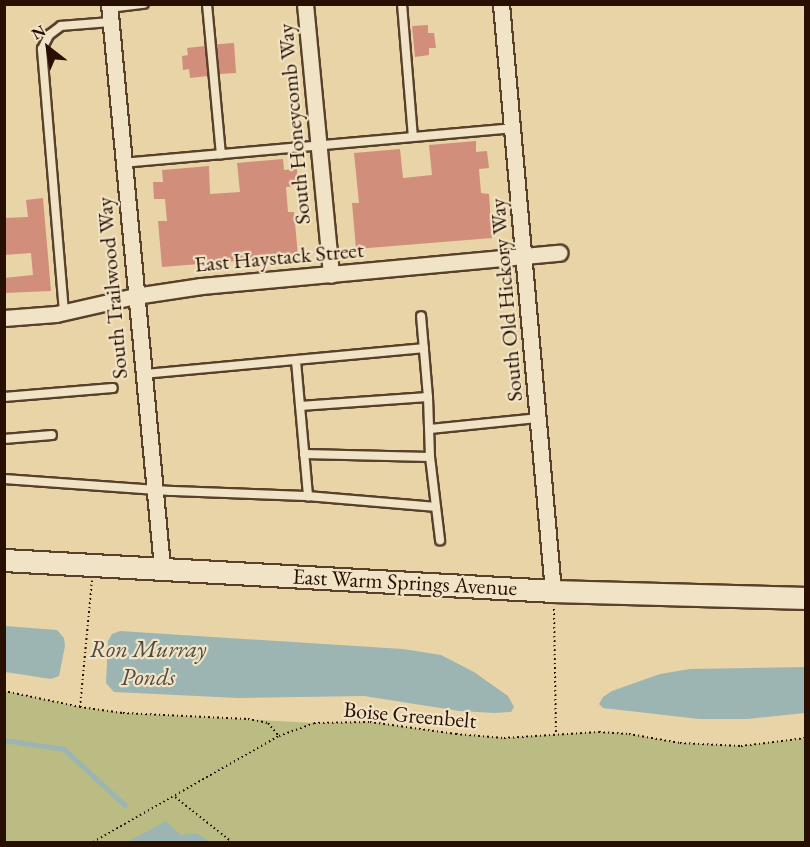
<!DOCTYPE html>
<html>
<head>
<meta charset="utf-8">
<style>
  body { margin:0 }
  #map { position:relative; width:810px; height:847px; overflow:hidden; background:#e9d4a7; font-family:"EB Garamond",serif }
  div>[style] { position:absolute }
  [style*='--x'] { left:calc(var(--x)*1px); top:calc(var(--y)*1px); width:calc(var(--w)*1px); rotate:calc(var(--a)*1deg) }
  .green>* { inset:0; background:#bbbc84 }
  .water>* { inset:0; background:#9cb5b3 }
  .stream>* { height:4.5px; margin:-2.25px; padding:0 2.25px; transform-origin:2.25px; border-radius:2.25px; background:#9cb5b3 }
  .building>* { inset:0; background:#d08e7b; transform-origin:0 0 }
  .path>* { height:2px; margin-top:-1px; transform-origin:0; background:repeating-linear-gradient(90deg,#270f01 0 1.5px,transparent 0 4.5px) }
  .roads { filter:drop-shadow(2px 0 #58402a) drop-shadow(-2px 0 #58402a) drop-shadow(0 2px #58402a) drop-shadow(0 -2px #58402a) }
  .lane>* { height:8px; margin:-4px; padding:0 4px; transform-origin:4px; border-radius:4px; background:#f1e3c6 }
  .street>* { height:15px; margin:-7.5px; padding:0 7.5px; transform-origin:7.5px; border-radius:7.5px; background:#f1e3c6 }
  .secondary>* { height:21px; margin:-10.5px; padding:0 10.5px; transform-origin:10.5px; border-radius:10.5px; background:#f1e3c6 }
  span { translate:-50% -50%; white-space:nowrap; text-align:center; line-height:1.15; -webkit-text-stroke:4.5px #f1e3c6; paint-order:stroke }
  .street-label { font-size:22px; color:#270f01 }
  .water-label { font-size:24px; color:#50493f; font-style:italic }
  .frame { position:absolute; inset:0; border:6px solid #270f01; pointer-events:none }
  .north { position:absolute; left:18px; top:18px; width:60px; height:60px; -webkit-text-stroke:4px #f1e3c6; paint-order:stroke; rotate:329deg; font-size:16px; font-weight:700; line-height:24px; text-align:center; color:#270f01 }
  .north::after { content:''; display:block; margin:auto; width:21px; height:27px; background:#270f01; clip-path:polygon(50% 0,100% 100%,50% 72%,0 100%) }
</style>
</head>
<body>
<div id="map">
  <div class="green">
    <i style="clip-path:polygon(4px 691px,80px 707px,123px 713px,314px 723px,370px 722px,456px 734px,504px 738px,599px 732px,629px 734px,680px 743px,741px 746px,805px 738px,805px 842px,5px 842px)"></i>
  </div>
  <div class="water">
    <i style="clip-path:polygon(5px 626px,57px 630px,64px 638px,65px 646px,59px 676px,51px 679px,5px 672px)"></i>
    <i style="clip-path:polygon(120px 631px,403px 649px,441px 655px,474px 672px,508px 696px,514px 707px,511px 712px,494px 713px,459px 711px,364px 696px,238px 698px,114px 692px,106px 683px,108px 641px,112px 634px)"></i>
    <i style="clip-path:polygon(805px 667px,805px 713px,747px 719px,699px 719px,603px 708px,599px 704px,603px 697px,612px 691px,660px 674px,690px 669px)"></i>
    <i style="clip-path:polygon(166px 821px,181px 835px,196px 833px,211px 842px,127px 842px)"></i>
  </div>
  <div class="stream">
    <i style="--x:4;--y:740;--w:61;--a:8.5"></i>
    <i style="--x:64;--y:749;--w:83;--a:42.6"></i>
  </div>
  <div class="building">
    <i style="clip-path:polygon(428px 25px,428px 33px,434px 33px,436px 48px,429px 48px,429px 55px,415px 57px,412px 26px)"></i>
    <i style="left:234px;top:43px;width:30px;height:17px;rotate:86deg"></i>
    <i style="clip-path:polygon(205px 46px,208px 76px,190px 78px,189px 69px,183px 70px,182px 56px,188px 55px,187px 48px)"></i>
    <i style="clip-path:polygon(476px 141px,476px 152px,487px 151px,489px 168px,479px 169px,481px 193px,489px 194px,492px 238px,356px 249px,352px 203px,359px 203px,354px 153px,400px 149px,403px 178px,432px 175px,429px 145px)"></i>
    <i style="clip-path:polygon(283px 159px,284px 170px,297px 169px,298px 186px,286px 187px,288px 212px,294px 212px,298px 256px,162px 267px,158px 221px,167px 221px,165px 199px,154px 199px,153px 182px,163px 182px,162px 170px,209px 166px,210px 194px,240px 192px,237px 163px)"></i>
    <i style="clip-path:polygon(43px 198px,51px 291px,4px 293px,4px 278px,33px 275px,31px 253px,4px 255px,4px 218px,28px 217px,26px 200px)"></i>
  </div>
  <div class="path">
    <i style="--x:554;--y:609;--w:123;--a:89.1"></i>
    <i style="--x:4;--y:691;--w:78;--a:11.9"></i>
    <i style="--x:80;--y:707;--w:43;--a:7.9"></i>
    <i style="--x:123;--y:713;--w:125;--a:2.7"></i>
    <i style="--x:248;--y:719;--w:20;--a:11"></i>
    <i style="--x:268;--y:723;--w:17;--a:50"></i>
    <i style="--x:279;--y:736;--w:37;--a:-20"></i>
    <i style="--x:314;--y:723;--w:56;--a:-1"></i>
    <i style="--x:370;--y:722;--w:87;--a:7.9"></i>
    <i style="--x:456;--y:734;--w:48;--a:4.8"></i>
    <i style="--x:504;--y:738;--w:95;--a:-3.6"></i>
    <i style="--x:599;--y:732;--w:30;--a:4"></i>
    <i style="--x:629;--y:734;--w:52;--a:10"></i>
    <i style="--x:680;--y:743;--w:61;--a:2.8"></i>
    <i style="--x:741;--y:746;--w:65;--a:-7"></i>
    <i style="--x:80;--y:707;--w:127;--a:-84.6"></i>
    <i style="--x:175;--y:797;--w:73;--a:38.3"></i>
    <i style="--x:93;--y:842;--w:214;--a:-29.7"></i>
  </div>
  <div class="roads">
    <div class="lane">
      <i style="--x:207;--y:4;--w:151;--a:84.7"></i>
      <i style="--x:402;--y:4;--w:133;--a:85.3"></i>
      <i style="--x:109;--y:8;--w:35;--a:-7"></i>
      <i style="--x:123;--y:163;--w:392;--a:-5.1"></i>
      <i style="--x:64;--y:312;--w:264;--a:-94.8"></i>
      <i style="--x:42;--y:49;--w:16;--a:-63"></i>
      <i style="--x:49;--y:35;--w:15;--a:-37"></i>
      <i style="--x:61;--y:26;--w:49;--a:-4.7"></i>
      <i style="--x:296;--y:361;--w:136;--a:84.9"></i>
      <i style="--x:308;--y:496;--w:128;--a:4.9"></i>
      <i style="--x:144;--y:374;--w:281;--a:-5.3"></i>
      <i style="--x:4;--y:397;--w:109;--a:-4.7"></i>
      <i style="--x:428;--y:397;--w:60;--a:88.1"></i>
      <i style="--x:300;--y:406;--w:128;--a:-4"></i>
      <i style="--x:428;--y:397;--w:81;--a:-94.9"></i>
      <i style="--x:430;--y:429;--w:110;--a:-5.8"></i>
      <i style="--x:4;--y:439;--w:48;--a:-4.8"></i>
      <i style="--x:304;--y:454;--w:126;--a:1.4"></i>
      <i style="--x:430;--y:457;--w:84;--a:83.1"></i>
      <i style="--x:4;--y:479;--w:167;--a:4.1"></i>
      <i style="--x:171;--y:491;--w:137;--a:2.1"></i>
    </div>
    <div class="street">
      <i style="--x:109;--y:4;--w:565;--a:84.62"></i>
      <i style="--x:305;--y:4;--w:272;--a:84.5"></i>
      <i style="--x:501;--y:4;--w:589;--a:84.94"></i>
      <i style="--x:4;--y:318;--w:52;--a:-4.4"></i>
      <i style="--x:56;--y:314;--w:81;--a:-12.8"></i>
      <i style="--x:135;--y:296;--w:67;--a:-8.6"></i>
      <i style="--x:201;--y:286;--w:360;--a:-5.3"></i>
    </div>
    <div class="secondary">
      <i style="--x:4;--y:560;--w:550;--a:3.23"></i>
      <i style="--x:553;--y:591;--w:253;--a:1.6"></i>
    </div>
  </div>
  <div class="street-label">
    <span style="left:294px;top:124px;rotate:-95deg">South Honeycomb Way</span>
    <span style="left:279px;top:257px;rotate:-5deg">East Haystack Street</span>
    <span style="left:112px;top:288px;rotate:-95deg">South Trailwood Way</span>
    <span style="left:506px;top:300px;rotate:-95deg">South Old Hickory Way</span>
    <span style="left:405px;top:582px;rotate:3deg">East Warm Springs Avenue</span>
    <span style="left:410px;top:715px;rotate:5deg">Boise Greenbelt</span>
  </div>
  <div class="water-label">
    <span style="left:148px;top:663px">Ron Murray<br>Ponds</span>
  </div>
  <div class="frame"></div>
  <div class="north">N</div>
</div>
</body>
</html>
